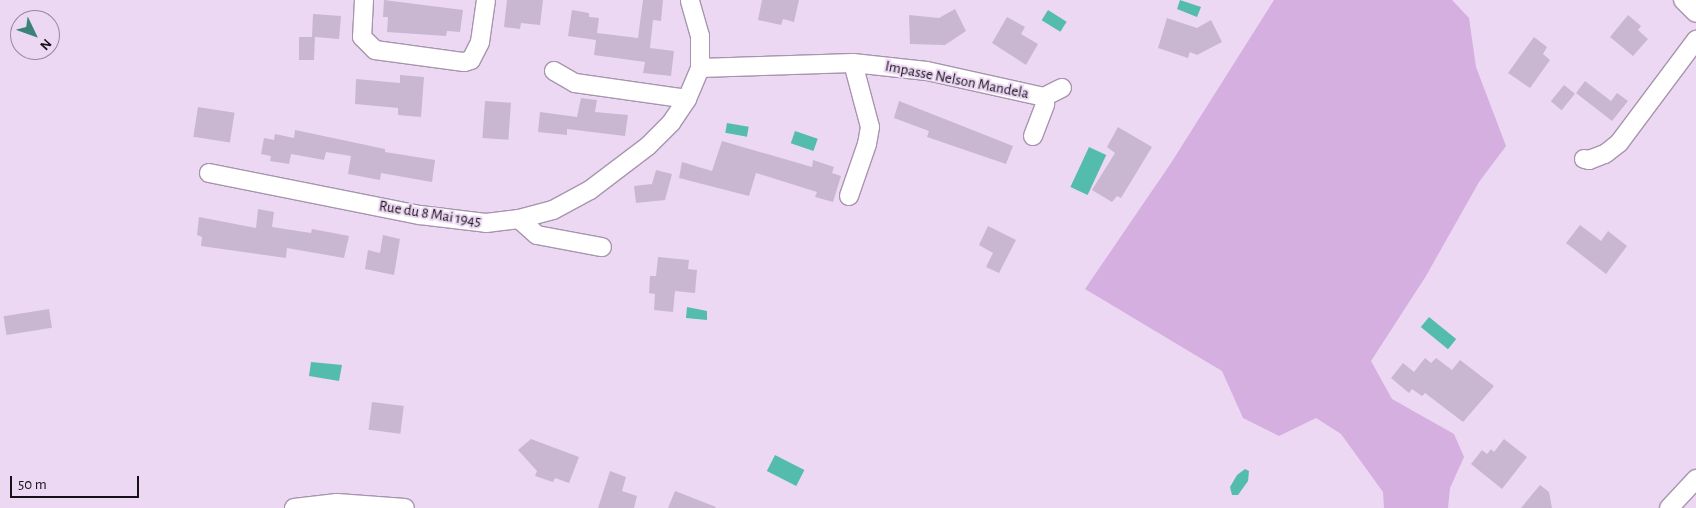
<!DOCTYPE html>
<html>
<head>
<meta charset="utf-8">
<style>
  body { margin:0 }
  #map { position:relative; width:1696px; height:508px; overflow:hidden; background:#ecd8f2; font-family:"Alegreya Sans",sans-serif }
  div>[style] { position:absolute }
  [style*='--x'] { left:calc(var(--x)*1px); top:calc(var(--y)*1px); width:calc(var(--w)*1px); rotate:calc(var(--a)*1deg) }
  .green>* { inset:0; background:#d4afe0 }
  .water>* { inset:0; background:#54bcad; transform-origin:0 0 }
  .building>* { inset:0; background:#c9b6d0; transform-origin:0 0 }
  .roads { filter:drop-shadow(1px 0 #a795ae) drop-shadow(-1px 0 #a795ae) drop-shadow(0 1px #a795ae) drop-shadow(0 -1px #a795ae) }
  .minor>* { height:18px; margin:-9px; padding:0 9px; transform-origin:9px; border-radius:9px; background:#fff }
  span { translate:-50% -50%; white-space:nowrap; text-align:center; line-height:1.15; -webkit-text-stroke:4px #ecd8f2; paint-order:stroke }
  .street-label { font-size:15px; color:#161019 }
  .north { position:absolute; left:10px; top:10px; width:50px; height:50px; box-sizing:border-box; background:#ecd8f2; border:1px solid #96889b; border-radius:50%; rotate:132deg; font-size:14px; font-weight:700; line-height:20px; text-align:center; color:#161019 }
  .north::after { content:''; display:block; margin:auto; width:18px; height:22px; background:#3c8278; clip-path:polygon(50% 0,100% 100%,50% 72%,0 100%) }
  .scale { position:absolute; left:10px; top:476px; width:129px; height:22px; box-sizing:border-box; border:2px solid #161019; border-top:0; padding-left:6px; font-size:15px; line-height:18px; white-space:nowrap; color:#161019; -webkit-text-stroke:4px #ecd8f2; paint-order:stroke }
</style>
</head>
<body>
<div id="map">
  <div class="green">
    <i style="clip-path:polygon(1274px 0,1452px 0,1469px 18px,1476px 67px,1506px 146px,1479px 182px,1426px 276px,1371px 361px,1392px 399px,1454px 434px,1464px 457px,1450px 488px,1448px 508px,1384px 508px,1383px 492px,1341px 434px,1316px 418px,1279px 436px,1243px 418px,1222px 371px,1085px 289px,1171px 163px)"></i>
  </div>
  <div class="water">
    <i style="clip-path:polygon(1180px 0,1201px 7px,1197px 17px,1177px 9px)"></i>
    <i style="left:1048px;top:10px;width:22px;height:12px;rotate:32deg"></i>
    <i style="left:727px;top:123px;width:22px;height:10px;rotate:10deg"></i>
    <i style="left:795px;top:131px;width:24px;height:13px;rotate:19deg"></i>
    <i style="left:1089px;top:147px;width:19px;height:44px;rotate:25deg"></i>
    <i style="clip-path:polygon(687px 307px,707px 311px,707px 320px,686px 318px)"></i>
    <i style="left:1429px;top:317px;width:35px;height:13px;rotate:39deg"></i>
    <i style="clip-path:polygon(311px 362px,342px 365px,339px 381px,309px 376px)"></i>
    <i style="left:775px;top:455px;width:33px;height:18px;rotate:27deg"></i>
    <i style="clip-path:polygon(1245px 469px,1249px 471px,1248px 481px,1238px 495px,1232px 495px,1230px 487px,1237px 475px)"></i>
  </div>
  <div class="building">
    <i style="clip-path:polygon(384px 0,463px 10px,460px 32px,447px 31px,446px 36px,387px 32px,388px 17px,383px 17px)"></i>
    <i style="clip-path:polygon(507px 0,543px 0,540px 25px,521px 23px,520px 29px,504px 27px)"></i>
    <i style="clip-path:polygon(643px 0,663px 0,661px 21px,653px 20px,650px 48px,674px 51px,671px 76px,643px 73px,645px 62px,594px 55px,596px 40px,568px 36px,572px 10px,589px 13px,589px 17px,599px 18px,597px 33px,638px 38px)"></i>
    <i style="clip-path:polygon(762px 0,799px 0,794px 22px,783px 19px,781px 25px,758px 20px)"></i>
    <i style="clip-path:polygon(955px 9px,966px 31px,945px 45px,910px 44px,909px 15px,939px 18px)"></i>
    <i style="clip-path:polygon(313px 14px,341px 16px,339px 39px,315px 37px,314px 60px,299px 60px,299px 37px,312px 37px)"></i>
    <i style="clip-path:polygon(1628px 15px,1641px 26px,1638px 30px,1648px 39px,1633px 56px,1610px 37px)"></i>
    <i style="clip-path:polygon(1007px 17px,1025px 27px,1021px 34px,1038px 44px,1026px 65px,992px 43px)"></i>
    <i style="clip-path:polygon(1167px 18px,1197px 28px,1211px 20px,1222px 42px,1197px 55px,1190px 52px,1188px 58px,1158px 48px)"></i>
    <i style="clip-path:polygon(1534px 37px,1547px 47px,1543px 54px,1550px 60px,1530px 88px,1508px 73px)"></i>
    <i style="clip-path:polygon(400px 75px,424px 77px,421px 117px,398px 115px,398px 108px,355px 104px,356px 79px,400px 83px)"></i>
    <i style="clip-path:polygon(1585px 81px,1611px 101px,1617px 93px,1628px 101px,1612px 121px,1576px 93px)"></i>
    <i style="left:1564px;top:85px;width:14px;height:21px;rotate:39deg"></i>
    <i style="clip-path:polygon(581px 98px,597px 100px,595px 112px,628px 115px,625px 136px,567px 129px,567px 135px,538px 132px,540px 112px,577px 117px)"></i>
    <i style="left:485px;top:101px;width:26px;height:37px;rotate:4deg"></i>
    <i style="clip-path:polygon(899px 101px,1013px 146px,1006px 164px,927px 137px,929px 131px,894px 118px)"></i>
    <i style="left:198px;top:107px;width:37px;height:30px;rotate:9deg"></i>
    <i style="clip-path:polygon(1118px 127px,1152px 147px,1121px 198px,1117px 196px,1112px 202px,1092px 190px,1115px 153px,1107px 147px)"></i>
    <i style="clip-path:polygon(295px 130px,385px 149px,385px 152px,435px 160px,432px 182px,381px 173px,380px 180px,348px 174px,351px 156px,326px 152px,324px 160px,291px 154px,289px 164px,270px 161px,271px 156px,261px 154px,264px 138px,274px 140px,275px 134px,294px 138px)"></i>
    <i style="clip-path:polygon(722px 141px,812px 167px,813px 160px,834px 167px,832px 173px,841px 176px,833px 202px,815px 197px,817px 192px,756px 173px,749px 196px,679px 178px,682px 162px,712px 171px)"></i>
    <i style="clip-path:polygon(656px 170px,672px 174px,665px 200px,636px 203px,634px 186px,652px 184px)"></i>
    <i style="clip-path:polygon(258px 209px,274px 212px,272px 227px,311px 233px,312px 229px,349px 236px,344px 258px,287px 248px,286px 258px,201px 246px,202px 237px,197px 235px,199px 217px,256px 228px)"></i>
    <i style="clip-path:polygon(1580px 225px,1601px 241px,1608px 231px,1627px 246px,1606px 274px,1566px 243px)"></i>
    <i style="clip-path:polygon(988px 226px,1016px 240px,999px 273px,986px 267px,993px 253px,979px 245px)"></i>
    <i style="clip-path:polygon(383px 235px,400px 239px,394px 275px,365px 269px,368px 250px,380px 253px)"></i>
    <i style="clip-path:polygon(658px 257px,689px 260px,688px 269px,697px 270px,695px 293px,675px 291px,673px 312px,654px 310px,655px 294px,649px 293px,650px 276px,656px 276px)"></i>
    <i style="left:49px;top:309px;width:19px;height:46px;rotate:81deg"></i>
    <i style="clip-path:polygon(1425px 358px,1431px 363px,1436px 358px,1452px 370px,1460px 360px,1494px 386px,1463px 422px,1425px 393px,1422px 396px,1412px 389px,1409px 393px,1391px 378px,1403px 363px,1414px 372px)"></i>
    <i style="left:372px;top:402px;width:32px;height:28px;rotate:7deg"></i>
    <i style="clip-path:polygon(531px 439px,579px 457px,569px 483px,555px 478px,553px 482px,535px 476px,537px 471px,518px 450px)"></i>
    <i style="clip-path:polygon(1504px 439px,1527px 457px,1502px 489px,1471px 464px,1482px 450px,1487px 454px,1491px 449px,1494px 452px)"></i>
    <i style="clip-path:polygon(610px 471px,626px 477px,622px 491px,637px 496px,634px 508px,598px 508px)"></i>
    <i style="clip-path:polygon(1540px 485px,1549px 492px,1552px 508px,1521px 508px)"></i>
    <i style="clip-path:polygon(675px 491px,716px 507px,715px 508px,668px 508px)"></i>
  </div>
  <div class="roads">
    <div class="minor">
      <i style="--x:364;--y:0;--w:37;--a:93"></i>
      <i style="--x:362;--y:37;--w:18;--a:45"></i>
      <i style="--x:375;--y:50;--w:90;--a:7.7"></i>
      <i style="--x:464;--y:62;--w:7;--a:-16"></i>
      <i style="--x:471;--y:60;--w:20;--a:-63"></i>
      <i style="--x:480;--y:42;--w:42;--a:-81.9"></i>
      <i style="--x:1683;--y:0;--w:18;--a:45"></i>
      <i style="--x:700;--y:68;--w:153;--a:-1.9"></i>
      <i style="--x:853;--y:63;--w:74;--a:6.2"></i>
      <i style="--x:927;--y:71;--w:120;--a:12.5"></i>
      <i style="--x:1044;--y:97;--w:20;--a:-27"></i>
      <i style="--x:554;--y:71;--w:24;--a:30"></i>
      <i style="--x:575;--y:83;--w:113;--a:8.1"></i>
      <i style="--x:1033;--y:136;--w:34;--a:-69"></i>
      <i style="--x:1045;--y:104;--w:7;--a:-98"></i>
      <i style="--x:1584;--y:159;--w:5;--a:11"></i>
      <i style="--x:1589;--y:160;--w:17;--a:-21"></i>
      <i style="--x:1605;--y:154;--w:18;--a:-38"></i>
      <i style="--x:1619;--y:143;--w:129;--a:-53.2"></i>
      <i style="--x:209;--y:173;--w:215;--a:11.3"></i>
      <i style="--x:420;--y:215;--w:66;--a:6.9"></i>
      <i style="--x:486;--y:223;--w:33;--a:-7"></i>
      <i style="--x:519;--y:219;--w:35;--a:-15"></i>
      <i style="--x:553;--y:210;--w:42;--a:-28.4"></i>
      <i style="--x:590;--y:190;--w:73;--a:-37.2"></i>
      <i style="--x:648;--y:146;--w:33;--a:-45"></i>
      <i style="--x:671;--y:123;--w:29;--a:-56"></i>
      <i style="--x:687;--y:99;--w:34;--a:-67"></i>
      <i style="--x:700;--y:68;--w:32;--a:-90"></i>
      <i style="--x:700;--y:36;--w:37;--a:-106"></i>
      <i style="--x:849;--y:196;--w:55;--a:-70.9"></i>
      <i style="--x:867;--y:144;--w:17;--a:-80"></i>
      <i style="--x:870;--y:127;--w:66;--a:-104.9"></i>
      <i style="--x:519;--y:219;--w:24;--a:42"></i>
      <i style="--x:537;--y:235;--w:66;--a:10.5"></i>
      <i style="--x:294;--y:508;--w:43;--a:-6.6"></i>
      <i style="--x:337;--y:503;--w:68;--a:4.2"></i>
      <i style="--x:1669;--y:508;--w:40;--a:-47"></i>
    </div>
  </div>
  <div class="street-label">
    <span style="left:957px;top:80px;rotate:11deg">Impasse Nelson Mandela</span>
    <span style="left:430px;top:214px;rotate:9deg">Rue du 8 Mai 1945</span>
  </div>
  <div class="north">N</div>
  <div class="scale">50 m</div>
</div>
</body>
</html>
